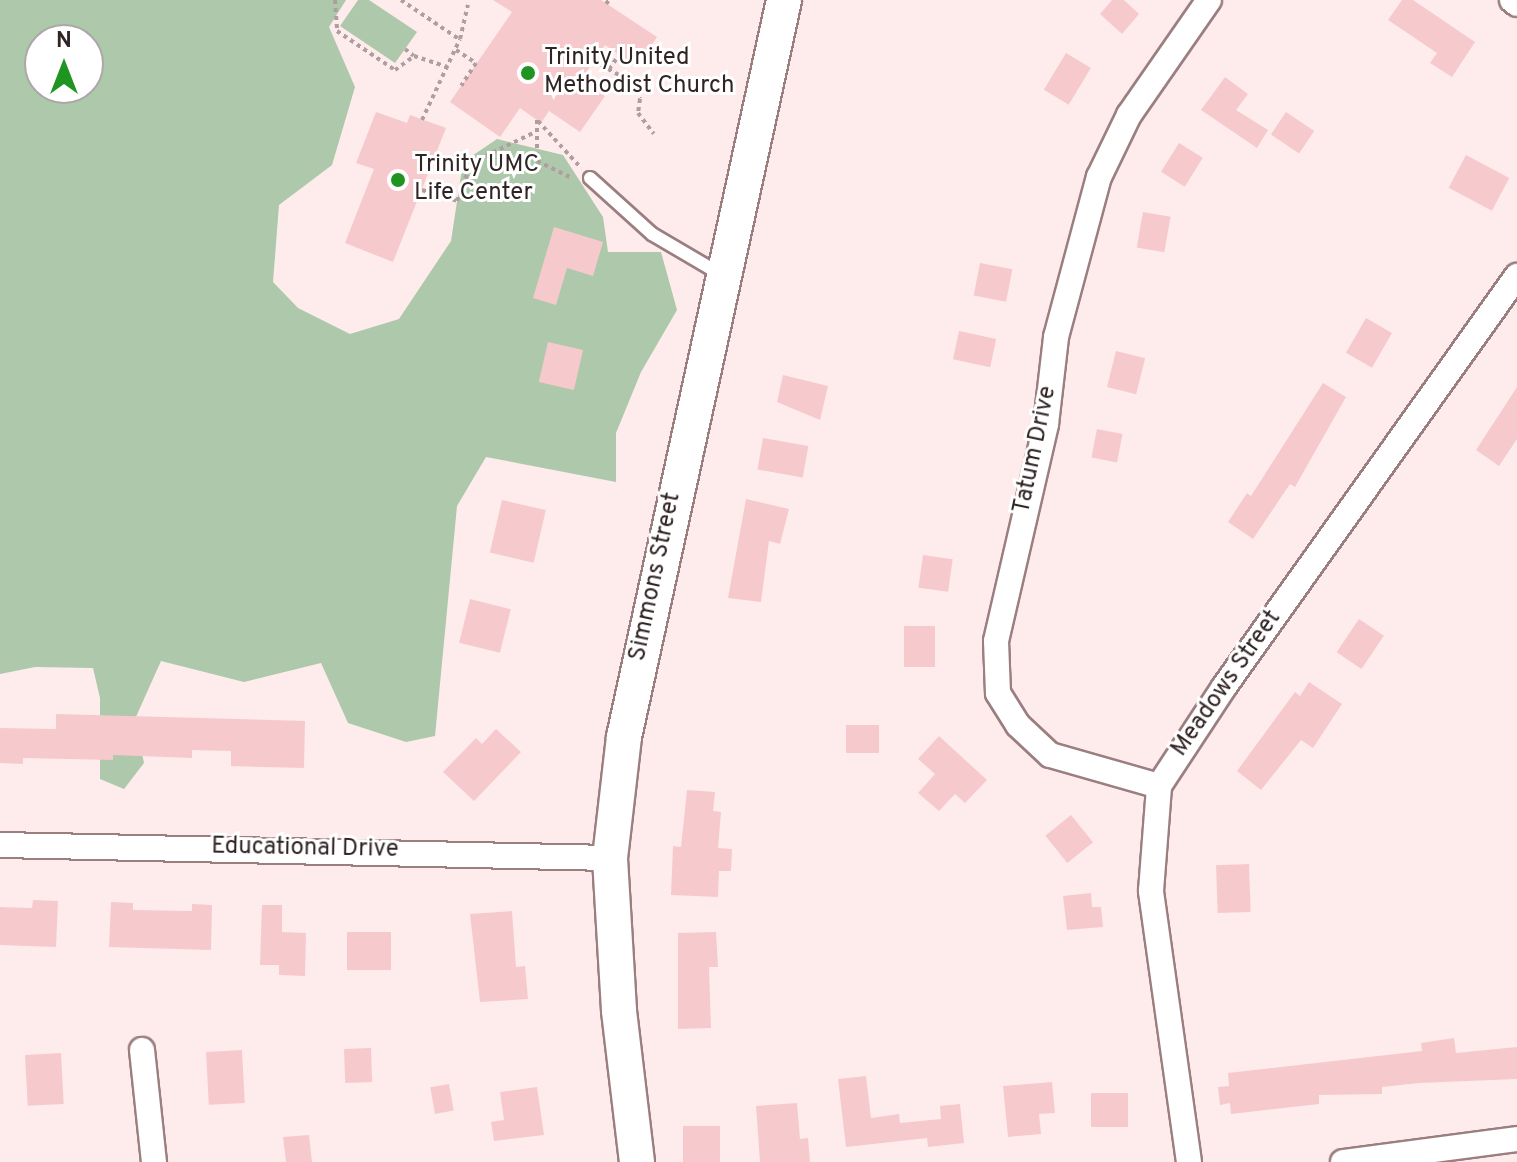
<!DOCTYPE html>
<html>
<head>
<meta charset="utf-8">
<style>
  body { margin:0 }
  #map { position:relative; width:1517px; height:1162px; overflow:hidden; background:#feebec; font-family:Overpass,sans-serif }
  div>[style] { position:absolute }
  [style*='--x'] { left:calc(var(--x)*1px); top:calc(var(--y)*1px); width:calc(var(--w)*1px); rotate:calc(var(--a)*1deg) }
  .green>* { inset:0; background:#adc8aa }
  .building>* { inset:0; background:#f6cacd; transform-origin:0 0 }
  .path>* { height:4px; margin-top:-2px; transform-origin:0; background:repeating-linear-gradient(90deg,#ae9e9f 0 4px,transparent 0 8px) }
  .roads { filter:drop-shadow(2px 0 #9b7e80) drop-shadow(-2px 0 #9b7e80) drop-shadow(0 2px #9b7e80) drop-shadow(0 -2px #9b7e80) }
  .lane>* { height:12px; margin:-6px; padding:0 6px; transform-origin:6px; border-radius:6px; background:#fff }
  .street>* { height:24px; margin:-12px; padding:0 12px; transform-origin:12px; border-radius:12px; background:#fff }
  .secondary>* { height:34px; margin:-17px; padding:0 17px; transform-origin:17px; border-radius:17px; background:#fff }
  .dots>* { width:22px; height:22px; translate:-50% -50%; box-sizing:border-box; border:4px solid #fff; border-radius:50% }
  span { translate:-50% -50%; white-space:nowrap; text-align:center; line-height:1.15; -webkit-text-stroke:6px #fff; paint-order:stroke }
  .poi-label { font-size:24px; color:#302425 }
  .left { translate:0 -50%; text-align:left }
  .street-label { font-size:24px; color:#302425 }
  .north { position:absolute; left:24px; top:24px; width:80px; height:80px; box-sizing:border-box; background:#fff; border:2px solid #aca7a8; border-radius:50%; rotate:0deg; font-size:22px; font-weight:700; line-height:32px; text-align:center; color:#302425 }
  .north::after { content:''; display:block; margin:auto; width:28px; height:36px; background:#1f9421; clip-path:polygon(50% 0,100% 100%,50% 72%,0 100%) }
</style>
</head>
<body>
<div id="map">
  <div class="green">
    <i style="clip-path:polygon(evenodd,0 0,346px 0,329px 27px,355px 87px,332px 165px,279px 205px,273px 282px,298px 308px,350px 334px,399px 319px,451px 241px,463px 162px,497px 139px,563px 155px,603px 217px,608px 252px,661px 252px,677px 310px,641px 372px,616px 433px,616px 482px,486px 457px,457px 506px,435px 736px,406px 742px,348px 723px,321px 663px,244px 682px,161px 661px,135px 719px,144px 763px,124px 789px,100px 779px,100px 698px,93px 668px,35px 667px,0 674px,0 0,40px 40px,88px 40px,88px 88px,40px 88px,40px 40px)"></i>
    <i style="clip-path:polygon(358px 0,369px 0,417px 32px,395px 63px,340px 26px)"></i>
  </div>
  <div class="building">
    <i style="clip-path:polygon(493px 0,601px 0,657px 37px,637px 67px,605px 45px,581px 80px,605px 96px,580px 132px,549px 111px,541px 123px,520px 108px,500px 137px,450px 102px,512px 12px)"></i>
    <i style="clip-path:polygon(1112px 0,1124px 0,1139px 14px,1122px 34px,1100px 14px)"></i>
    <i style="clip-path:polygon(1402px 0,1413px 0,1475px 42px,1452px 77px,1430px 63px,1437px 53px,1388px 20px)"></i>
    <i style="left:1066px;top:53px;width:29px;height:43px;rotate:31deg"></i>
    <i style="clip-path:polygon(1225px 77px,1248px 94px,1236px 110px,1268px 130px,1257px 148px,1201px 110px)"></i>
    <i style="clip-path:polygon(376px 112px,407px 123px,410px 115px,446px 128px,393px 262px,345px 243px,374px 169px,356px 163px)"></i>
    <i style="left:1286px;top:112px;width:34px;height:27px;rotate:34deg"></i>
    <i style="left:1179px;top:143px;width:28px;height:34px;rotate:32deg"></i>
    <i style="left:1466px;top:155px;width:49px;height:37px;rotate:28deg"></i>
    <i style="left:1143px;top:212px;width:28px;height:36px;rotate:10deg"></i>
    <i style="clip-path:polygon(554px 227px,603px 242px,593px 276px,567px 268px,556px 305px,533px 298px)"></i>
    <i style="left:980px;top:263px;width:33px;height:33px;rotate:11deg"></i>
    <i style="left:1366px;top:318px;width:30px;height:40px;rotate:30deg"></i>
    <i style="left:959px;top:331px;width:38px;height:29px;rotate:12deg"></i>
    <i style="left:548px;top:342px;width:36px;height:41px;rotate:13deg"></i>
    <i style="left:1116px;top:351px;width:30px;height:37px;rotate:14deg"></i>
    <i style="clip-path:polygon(783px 375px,828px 386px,820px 420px,777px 402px)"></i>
    <i style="clip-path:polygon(1323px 383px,1346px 397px,1295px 487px,1290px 484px,1253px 539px,1228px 522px,1247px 493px,1251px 496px)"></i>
    <i style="clip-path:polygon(1517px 387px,1517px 439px,1499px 466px,1476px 450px)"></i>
    <i style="left:1097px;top:429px;width:26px;height:29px;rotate:11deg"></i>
    <i style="left:763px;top:438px;width:46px;height:32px;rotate:10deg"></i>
    <i style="clip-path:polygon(746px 499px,789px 509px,780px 544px,769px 541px,761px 602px,728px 598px)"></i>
    <i style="left:502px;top:500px;width:45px;height:54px;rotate:13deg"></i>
    <i style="left:923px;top:555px;width:30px;height:33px;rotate:8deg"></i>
    <i style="left:470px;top:599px;width:42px;height:45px;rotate:14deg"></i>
    <i style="left:1359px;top:619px;width:30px;height:40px;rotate:34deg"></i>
    <i style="left:935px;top:626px;width:41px;height:31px;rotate:90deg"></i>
    <i style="clip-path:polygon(1309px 682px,1342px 704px,1313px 748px,1301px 740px,1261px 790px,1237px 771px,1295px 692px,1300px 696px)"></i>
    <i style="clip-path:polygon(56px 714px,305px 721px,304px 768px,231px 766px,231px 751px,192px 750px,192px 758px,113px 755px,113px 760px,23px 758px,23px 764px,0 763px,0 728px,56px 729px)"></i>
    <i style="left:846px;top:725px;width:33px;height:28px"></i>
    <i style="clip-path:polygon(496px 729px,521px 752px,474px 801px,443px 772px,476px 738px,482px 744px)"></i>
    <i style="clip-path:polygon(939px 736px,987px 780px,965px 803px,955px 794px,939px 811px,918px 793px,935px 774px,918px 759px)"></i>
    <i style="clip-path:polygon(687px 790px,715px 792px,713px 811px,721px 812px,718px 848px,732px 849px,731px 871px,719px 871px,718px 897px,671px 895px,673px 846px,681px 847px)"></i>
    <i style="left:1071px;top:815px;width:35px;height:33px;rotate:51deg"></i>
    <i style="left:1249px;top:864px;width:48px;height:33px;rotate:88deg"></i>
    <i style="clip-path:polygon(1091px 893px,1092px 907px,1101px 907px,1103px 927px,1067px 930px,1063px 896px)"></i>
    <i style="clip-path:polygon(33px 900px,58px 901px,56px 947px,0 945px,0 907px,32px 908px)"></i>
    <i style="clip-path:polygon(111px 902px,133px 903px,133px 910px,192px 911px,192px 904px,212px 905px,211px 950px,109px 947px)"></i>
    <i style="clip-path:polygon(262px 905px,282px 905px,282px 932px,306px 933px,305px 976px,279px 975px,279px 965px,260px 965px)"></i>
    <i style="clip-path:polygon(512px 911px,516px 967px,525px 966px,528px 999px,480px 1002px,470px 914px)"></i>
    <i style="left:347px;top:932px;width:44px;height:38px"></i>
    <i style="clip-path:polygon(716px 932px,718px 967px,709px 967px,711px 1028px,678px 1029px,678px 933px)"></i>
    <i style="clip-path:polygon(1454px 1038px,1456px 1053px,1517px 1047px,1517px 1079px,1419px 1083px,1382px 1087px,1382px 1094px,1319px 1095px,1319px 1104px,1231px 1114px,1230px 1103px,1220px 1105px,1218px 1087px,1229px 1086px,1228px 1073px,1422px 1051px,1421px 1043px)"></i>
    <i style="left:371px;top:1048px;width:34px;height:27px;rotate:88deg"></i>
    <i style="left:242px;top:1050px;width:53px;height:36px;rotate:87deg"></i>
    <i style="left:61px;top:1053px;width:51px;height:36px;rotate:87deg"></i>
    <i style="clip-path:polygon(866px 1076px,871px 1118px,899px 1114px,900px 1123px,941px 1119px,940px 1106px,960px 1104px,964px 1143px,928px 1147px,927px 1138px,846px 1147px,838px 1079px)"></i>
    <i style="clip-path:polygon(1052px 1082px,1055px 1113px,1039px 1114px,1041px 1134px,1008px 1137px,1003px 1086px)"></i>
    <i style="left:449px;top:1084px;width:27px;height:19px;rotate:80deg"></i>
    <i style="clip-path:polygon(537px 1087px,544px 1135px,494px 1141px,491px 1122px,504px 1120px,500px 1092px)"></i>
    <i style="left:1091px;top:1093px;width:37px;height:34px"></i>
    <i style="clip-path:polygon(797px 1103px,800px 1139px,808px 1138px,810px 1162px,760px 1162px,756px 1106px)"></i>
    <i style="left:683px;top:1126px;width:37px;height:36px"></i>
    <i style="clip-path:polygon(309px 1135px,312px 1162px,286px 1162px,283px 1137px)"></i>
  </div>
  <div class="path">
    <i style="--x:335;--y:0;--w:31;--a:86"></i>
    <i style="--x:337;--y:31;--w:70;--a:33.9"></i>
    <i style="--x:395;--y:70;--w:24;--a:-36"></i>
    <i style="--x:414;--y:56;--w:35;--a:18"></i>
    <i style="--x:401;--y:0;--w:70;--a:33.9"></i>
    <i style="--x:606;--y:4;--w:5;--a:-53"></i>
    <i style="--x:405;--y:49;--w:11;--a:38"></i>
    <i style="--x:456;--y:50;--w:24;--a:33"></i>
    <i style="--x:476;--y:63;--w:27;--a:123"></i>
    <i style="--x:594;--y:61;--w:45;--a:29.4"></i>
    <i style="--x:633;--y:83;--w:17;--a:66"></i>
    <i style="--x:640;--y:99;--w:14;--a:98"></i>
    <i style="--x:638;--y:113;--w:26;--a:53"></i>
    <i style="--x:609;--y:69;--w:17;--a:-54"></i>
    <i style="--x:422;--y:120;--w:89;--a:-64.9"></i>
    <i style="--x:460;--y:39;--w:35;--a:-77"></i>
    <i style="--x:537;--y:120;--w:41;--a:90"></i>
    <i style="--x:537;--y:161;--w:39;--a:26"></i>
    <i style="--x:538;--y:121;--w:64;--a:47.5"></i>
    <i style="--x:422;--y:190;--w:37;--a:17"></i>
    <i style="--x:457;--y:201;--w:40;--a:-69.8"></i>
    <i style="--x:471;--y:163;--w:71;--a:-25.8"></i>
  </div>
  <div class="roads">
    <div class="lane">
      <i style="--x:590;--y:178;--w:84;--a:42.1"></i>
      <i style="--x:652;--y:234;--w:81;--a:30.4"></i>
    </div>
    <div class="street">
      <i style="--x:1512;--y:0;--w:6;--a:39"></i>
      <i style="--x:1159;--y:786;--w:113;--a:-164.1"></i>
      <i style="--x:1050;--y:755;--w:44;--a:-136.8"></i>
      <i style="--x:1018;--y:725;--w:38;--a:-122"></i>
      <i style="--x:998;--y:693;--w:52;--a:-92.2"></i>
      <i style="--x:996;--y:641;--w:223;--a:-77"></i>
      <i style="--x:1046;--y:424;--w:88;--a:-83.4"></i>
      <i style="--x:1056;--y:337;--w:166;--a:-75"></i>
      <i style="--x:1099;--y:177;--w:69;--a:-64.2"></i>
      <i style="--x:1129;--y:115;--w:140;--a:-55.2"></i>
      <i style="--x:0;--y:845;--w:610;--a:1.22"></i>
      <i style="--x:142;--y:1050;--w:113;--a:83.9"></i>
      <i style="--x:1189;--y:1162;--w:274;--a:-98"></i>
      <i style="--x:1151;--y:891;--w:105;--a:-85.6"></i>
      <i style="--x:1159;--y:786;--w:118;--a:-56.7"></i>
      <i style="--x:1224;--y:687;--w:505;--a:-54.52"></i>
      <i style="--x:1343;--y:1162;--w:176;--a:-7.5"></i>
    </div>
    <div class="secondary">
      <i style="--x:637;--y:1162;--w:153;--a:-96.8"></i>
      <i style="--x:619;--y:1010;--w:152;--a:-93.4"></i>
      <i style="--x:610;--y:858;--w:122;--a:-83.4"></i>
      <i style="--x:624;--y:737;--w:754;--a:-77.75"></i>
    </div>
  </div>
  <div class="dots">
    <i style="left:528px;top:73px;background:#1f9421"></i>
    <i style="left:398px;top:180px;background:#1f9421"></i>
  </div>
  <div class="poi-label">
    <span class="left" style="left:544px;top:73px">Trinity United<br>Methodist Church</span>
    <span class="left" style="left:414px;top:180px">Trinity UMC<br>Life Center</span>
  </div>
  <div class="street-label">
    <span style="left:1036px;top:450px;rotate:-78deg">Tatum Drive</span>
    <span style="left:656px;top:577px;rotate:-78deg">Simmons Street</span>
    <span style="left:1227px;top:684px;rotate:-55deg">Meadows Street</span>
    <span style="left:305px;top:849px;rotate:1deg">Educational Drive</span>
  </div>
  <div class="north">N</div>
</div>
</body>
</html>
